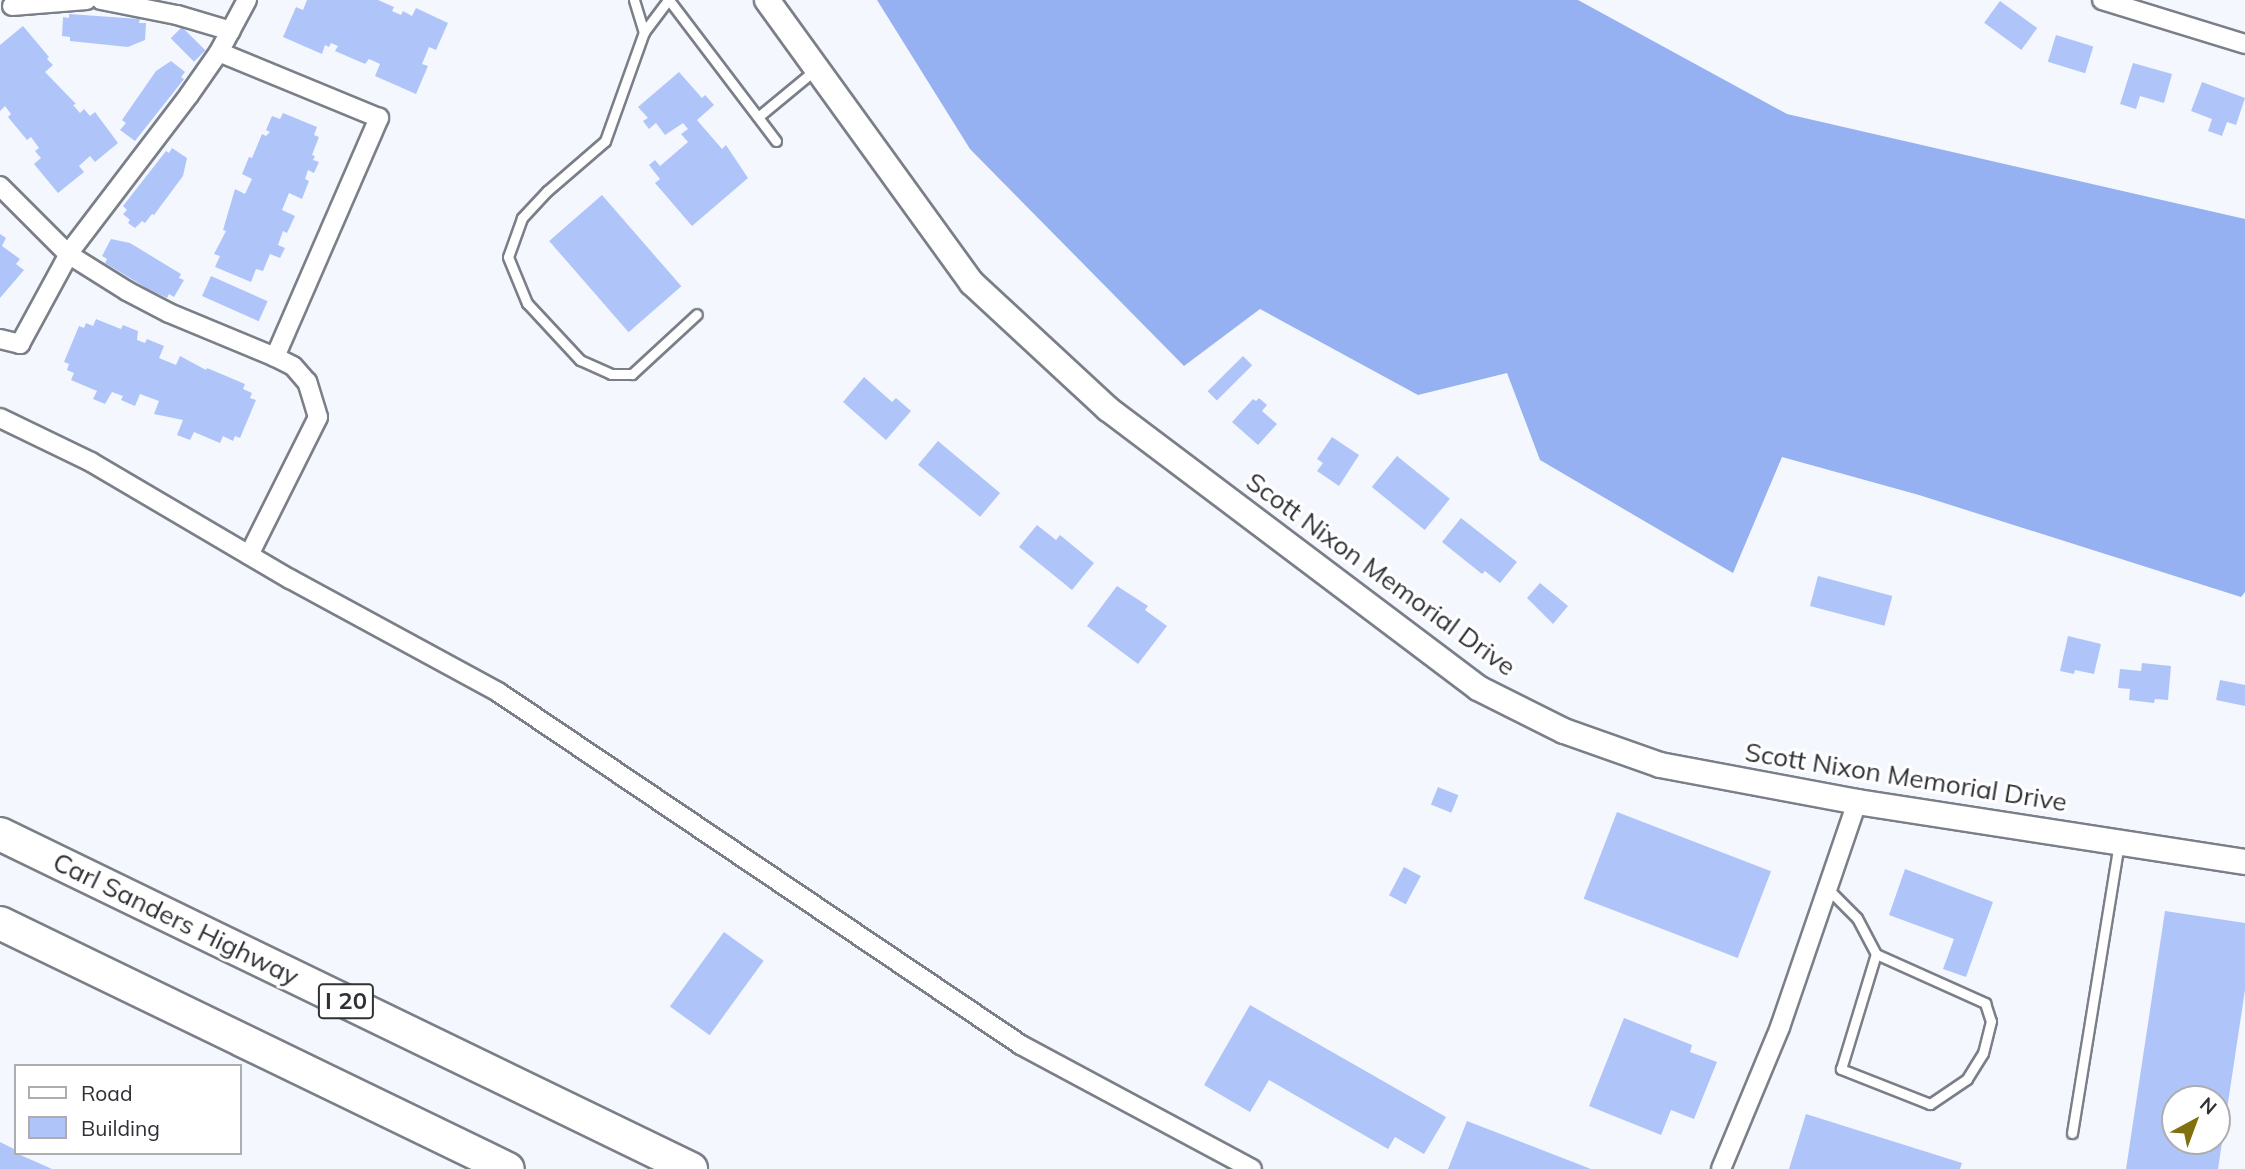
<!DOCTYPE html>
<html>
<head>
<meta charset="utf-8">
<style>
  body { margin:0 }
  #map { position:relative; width:2245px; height:1169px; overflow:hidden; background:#f4f7fe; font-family:Mulish,sans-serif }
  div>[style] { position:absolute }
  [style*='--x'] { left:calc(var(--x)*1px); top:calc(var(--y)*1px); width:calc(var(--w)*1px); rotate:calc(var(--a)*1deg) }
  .forest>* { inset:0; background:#96b1f1 }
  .building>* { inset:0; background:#afc5f9; transform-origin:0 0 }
  .roads { filter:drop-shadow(2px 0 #7a7f88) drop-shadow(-2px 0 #7a7f88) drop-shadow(0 2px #7a7f88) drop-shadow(0 -2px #7a7f88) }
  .lane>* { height:9px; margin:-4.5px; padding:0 4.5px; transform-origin:4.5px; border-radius:4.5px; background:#fff }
  .street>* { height:18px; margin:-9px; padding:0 9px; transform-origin:9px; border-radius:9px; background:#fff }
  .secondary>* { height:24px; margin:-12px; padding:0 12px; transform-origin:12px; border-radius:12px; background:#fff }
  .highway>* { height:32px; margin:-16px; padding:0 16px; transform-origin:16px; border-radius:16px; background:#fff }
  span { translate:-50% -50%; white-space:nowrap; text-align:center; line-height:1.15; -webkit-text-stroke:6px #fff; paint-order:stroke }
  .shield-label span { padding:2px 5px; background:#fff; border:2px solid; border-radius:5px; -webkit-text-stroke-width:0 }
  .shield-label { font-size:24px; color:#2f3135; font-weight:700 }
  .street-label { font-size:26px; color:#2f3135 }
  .legend { position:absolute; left:14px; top:1064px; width:228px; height:91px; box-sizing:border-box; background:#fff; border:2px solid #acadae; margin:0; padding:9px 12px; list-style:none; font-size:21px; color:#2f3135 }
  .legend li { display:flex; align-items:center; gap:14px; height:35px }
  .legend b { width:35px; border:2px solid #acadae }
  .north { position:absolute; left:2161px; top:1085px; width:70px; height:70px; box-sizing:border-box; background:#fff; border:2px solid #acadae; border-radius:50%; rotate:41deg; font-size:19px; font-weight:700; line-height:28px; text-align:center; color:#2f3135 }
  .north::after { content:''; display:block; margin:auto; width:24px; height:32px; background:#826f0e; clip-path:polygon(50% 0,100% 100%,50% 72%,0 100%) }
</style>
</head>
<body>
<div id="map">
  <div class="forest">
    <i style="clip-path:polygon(877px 0,1578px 0,1787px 114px,2245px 219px,2245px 592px,2241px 597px,1919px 495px,1782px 457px,1733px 573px,1540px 460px,1507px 373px,1418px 395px,1260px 309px,1184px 366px,970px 149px)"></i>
  </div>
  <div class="building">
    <i style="clip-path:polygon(307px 0,378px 0,394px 7px,392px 11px,401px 15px,403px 11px,412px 16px,416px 8px,448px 23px,436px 50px,429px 47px,422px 64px,428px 66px,416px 94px,375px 76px,380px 64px,369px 59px,365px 64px,335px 51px,338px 46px,331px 43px,329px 47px,325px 45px,322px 54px,283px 37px,296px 7px,303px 10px)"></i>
    <i style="left:2000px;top:1px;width:46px;height:27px;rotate:36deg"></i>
    <i style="clip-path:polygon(69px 14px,140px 19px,139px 23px,146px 23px,145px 40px,128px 47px,70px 41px,70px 37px,62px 36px,63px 17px,69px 18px)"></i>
    <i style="clip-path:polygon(23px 26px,49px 57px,47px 59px,53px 65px,45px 72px,76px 104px,73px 105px,80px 113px,84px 109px,90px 116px,95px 112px,118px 143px,95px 162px,90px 156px,79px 166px,84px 172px,58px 193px,34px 164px,41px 158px,35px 151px,39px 148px,31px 137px,27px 140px,8px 117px,11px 114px,5px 106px,0 111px,0 45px)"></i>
    <i style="left:182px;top:27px;width:33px;height:16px;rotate:45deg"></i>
    <i style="left:2056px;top:35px;width:39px;height:28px;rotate:17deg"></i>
    <i style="clip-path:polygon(171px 61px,185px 72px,181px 77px,184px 79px,135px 141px,120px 130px,126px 123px,122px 120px,156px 71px)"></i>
    <i style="clip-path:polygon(2133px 63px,2172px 74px,2164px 103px,2140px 96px,2136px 109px,2120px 104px)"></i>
    <i style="clip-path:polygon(679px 72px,702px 98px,705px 95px,714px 105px,697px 120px,722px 149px,726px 145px,748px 178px,692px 226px,655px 183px,660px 179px,649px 165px,655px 160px,660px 166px,688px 142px,681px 134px,688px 129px,683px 123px,665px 135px,656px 123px,649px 129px,643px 121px,648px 118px,638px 107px)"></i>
    <i style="clip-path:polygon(2202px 82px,2245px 98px,2236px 125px,2227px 122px,2222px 136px,2208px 131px,2212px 119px,2191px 111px)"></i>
    <i style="clip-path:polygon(283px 113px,317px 127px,314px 135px,319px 137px,312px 155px,315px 156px,313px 160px,319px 162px,314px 173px,308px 170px,305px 179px,309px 181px,302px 199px,289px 193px,282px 210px,295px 216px,287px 233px,283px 231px,278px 245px,285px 248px,280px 258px,270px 254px,263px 271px,256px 269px,251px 282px,215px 267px,220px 256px,214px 254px,226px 231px,223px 230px,235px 189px,245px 194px,252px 179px,242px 174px,249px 157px,252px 158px,262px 134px,266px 136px,270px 132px,266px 130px,272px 116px,280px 119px)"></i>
    <i style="clip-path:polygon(172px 148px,187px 158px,183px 176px,154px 215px,152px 214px,145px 223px,142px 221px,135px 228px,128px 223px,130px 220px,123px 214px,127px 210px,123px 206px,166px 151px,169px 153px)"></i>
    <i style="left:602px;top:195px;width:121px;height:70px;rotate:49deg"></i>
    <i style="clip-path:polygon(0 234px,6px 238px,2px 246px,20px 259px,16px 264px,24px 270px,0 298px)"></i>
    <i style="clip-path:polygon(111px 239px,130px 243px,181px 274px,179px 278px,184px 280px,174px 297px,169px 294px,167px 298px,148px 289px,105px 263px,107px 259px,102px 256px)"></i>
    <i style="left:211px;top:276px;width:62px;height:22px;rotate:24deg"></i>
    <i style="clip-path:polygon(96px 319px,121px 329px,123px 325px,138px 331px,137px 340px,145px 343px,147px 339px,164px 346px,159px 358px,176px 365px,180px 356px,206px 370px,207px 368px,245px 384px,243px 389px,252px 393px,250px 398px,256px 400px,240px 438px,235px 436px,233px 441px,223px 436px,220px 443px,194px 432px,190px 440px,177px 435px,183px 420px,154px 414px,159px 401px,140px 394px,135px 406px,121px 400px,123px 396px,112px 392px,105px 404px,93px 399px,97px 391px,71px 380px,74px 373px,67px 370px,69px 364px,64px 362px,79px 326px,84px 328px,86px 323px,93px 326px)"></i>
    <i style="left:1243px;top:356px;width:13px;height:50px;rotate:45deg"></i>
    <i style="clip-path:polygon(864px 377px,892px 402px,896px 398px,911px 411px,886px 440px,843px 402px)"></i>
    <i style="clip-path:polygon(1259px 398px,1267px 405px,1262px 411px,1277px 424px,1258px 445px,1232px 422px,1253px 399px,1256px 401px)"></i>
    <i style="clip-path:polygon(1332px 437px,1359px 455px,1339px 486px,1317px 471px,1323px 463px,1317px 459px)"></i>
    <i style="left:938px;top:441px;width:81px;height:31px;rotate:40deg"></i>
    <i style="left:1397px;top:456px;width:68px;height:40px;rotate:39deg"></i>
    <i style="clip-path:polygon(1461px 518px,1517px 562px,1500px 583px,1485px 571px,1482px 574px,1442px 542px)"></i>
    <i style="clip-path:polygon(1037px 525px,1056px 540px,1060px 535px,1094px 563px,1072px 590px,1019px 547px)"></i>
    <i style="left:1818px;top:576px;width:77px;height:31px;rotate:15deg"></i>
    <i style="clip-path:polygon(1540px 583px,1568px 606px,1553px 624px,1527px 598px)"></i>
    <i style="clip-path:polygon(1117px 586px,1148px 606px,1145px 610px,1167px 626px,1138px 664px,1087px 626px)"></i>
    <i style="clip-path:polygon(2068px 636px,2101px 644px,2094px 674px,2075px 670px,2074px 674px,2060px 671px)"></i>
    <i style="clip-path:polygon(2142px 663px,2171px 666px,2168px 700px,2155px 699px,2154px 703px,2129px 700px,2130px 689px,2118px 688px,2120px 669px,2141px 671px)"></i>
    <i style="clip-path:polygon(2220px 680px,2245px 685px,2245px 706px,2216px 700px)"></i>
    <i style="left:1438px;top:787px;width:22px;height:19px;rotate:22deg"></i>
    <i style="left:1617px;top:812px;width:165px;height:93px;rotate:21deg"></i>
    <i style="left:1404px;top:867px;width:19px;height:32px;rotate:28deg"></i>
    <i style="clip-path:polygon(1905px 869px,1993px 902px,1966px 977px,1943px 969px,1954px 939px,1889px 915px)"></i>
    <i style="clip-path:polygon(evenodd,2165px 911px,2245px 923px,2245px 990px,2218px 1169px,2126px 1169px,2165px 911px,2175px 1099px,2217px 1099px,2217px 1141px,2175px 1141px,2175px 1099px)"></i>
    <i style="left:724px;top:932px;width:49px;height:92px;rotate:36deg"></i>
    <i style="clip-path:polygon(1250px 1005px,1446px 1117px,1424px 1154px,1395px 1137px,1388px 1149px,1269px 1080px,1250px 1112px,1204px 1085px)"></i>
    <i style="clip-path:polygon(1624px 1018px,1692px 1045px,1690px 1052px,1717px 1062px,1694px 1119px,1671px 1110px,1661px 1135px,1589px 1106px)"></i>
    <i style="clip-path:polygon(1806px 1114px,1962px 1163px,1960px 1169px,1789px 1169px)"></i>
    <i style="clip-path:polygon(1467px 1121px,1591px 1169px,1448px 1169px)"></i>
    <i style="clip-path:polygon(0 1142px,16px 1150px,16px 1153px,52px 1169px,0 1169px)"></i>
  </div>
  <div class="roads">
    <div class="lane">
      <i style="--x:634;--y:0;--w:34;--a:73"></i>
      <i style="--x:644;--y:32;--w:116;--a:109.7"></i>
      <i style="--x:605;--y:141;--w:77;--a:139.2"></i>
      <i style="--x:547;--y:191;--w:37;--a:133"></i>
      <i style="--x:522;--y:218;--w:41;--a:109.7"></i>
      <i style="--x:508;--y:257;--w:50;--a:67.6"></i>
      <i style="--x:527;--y:303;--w:78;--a:47.1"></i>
      <i style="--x:580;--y:360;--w:34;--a:24"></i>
      <i style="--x:611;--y:374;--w:21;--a:0"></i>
      <i style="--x:632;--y:374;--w:88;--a:-42.7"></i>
      <i style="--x:669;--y:0;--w:177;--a:52.8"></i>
      <i style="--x:644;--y:32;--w:40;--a:-53"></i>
      <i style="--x:758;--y:117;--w:75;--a:-39.6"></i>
      <i style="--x:1827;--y:888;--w:42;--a:45"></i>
      <i style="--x:1857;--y:918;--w:41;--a:62.2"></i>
      <i style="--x:1876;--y:954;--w:120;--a:24.2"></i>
      <i style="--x:1985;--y:1003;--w:19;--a:72"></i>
      <i style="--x:1991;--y:1021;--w:33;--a:104"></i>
      <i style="--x:1983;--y:1053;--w:31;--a:122"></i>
      <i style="--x:1967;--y:1079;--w:45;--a:146"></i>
      <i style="--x:1930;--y:1104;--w:96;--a:-158.5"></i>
      <i style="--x:1841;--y:1069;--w:120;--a:-73.1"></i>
      <i style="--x:2072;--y:1133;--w:293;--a:-80.8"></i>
    </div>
    <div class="street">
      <i style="--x:101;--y:0;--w:77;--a:11.2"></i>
      <i style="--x:177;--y:15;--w:56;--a:16.5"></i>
      <i style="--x:2102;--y:0;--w:150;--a:17.1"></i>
      <i style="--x:12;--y:6;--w:75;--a:-4.6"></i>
      <i style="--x:0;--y:186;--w:96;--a:45"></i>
      <i style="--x:68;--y:254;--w:70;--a:32.1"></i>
      <i style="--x:127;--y:291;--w:47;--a:27.6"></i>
      <i style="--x:169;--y:313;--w:115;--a:22.5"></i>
      <i style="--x:275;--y:357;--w:261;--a:-66.5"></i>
      <i style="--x:379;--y:118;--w:173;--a:-157.6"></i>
      <i style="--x:0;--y:339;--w:21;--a:14"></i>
      <i style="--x:20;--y:344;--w:107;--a:-61.5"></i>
      <i style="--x:71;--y:250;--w:195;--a:-52.7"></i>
      <i style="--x:189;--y:95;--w:52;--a:-55.1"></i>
      <i style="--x:219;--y:52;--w:59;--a:-61.7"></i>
      <i style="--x:0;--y:418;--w:101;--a:25.8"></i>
      <i style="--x:91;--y:462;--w:231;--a:30.5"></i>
      <i style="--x:290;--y:579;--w:237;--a:28.5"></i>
      <i style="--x:498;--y:692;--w:631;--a:34.02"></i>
      <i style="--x:1021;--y:1045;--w:262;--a:28.2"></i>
      <i style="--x:249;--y:555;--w:154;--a:-63.4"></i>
      <i style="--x:318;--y:417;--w:37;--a:-107"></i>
      <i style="--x:307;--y:382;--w:21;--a:-131"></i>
      <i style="--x:293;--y:366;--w:20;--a:-153"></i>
      <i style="--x:1721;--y:1169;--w:154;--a:-67.4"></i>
      <i style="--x:1780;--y:1027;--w:238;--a:-71.1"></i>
    </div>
    <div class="secondary">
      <i style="--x:767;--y:0;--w:349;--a:54.1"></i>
      <i style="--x:972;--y:283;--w:185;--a:42.8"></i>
      <i style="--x:1108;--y:409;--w:463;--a:37"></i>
      <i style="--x:1478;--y:688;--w:96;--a:26.6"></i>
      <i style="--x:1564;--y:731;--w:102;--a:19.5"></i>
      <i style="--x:1660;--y:765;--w:200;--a:10.6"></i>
      <i style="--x:1857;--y:802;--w:393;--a:8.8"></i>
    </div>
    <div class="highway">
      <i style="--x:0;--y:834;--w:768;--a:25.86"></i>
      <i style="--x:0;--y:923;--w:564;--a:25.84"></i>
    </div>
  </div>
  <div class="shield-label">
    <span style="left:346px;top:1001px">I 20</span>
  </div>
  <div class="street-label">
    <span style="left:1381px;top:574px;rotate:36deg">Scott Nixon Memorial Drive</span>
    <span style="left:1906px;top:777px;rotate:9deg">Scott Nixon Memorial Drive</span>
    <span style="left:176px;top:919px;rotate:26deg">Carl Sanders Highway</span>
  </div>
  <ul class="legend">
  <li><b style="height:9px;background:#fff"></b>Road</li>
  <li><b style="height:19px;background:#afc5f9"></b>Building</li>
  </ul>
  <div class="north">N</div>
</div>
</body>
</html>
